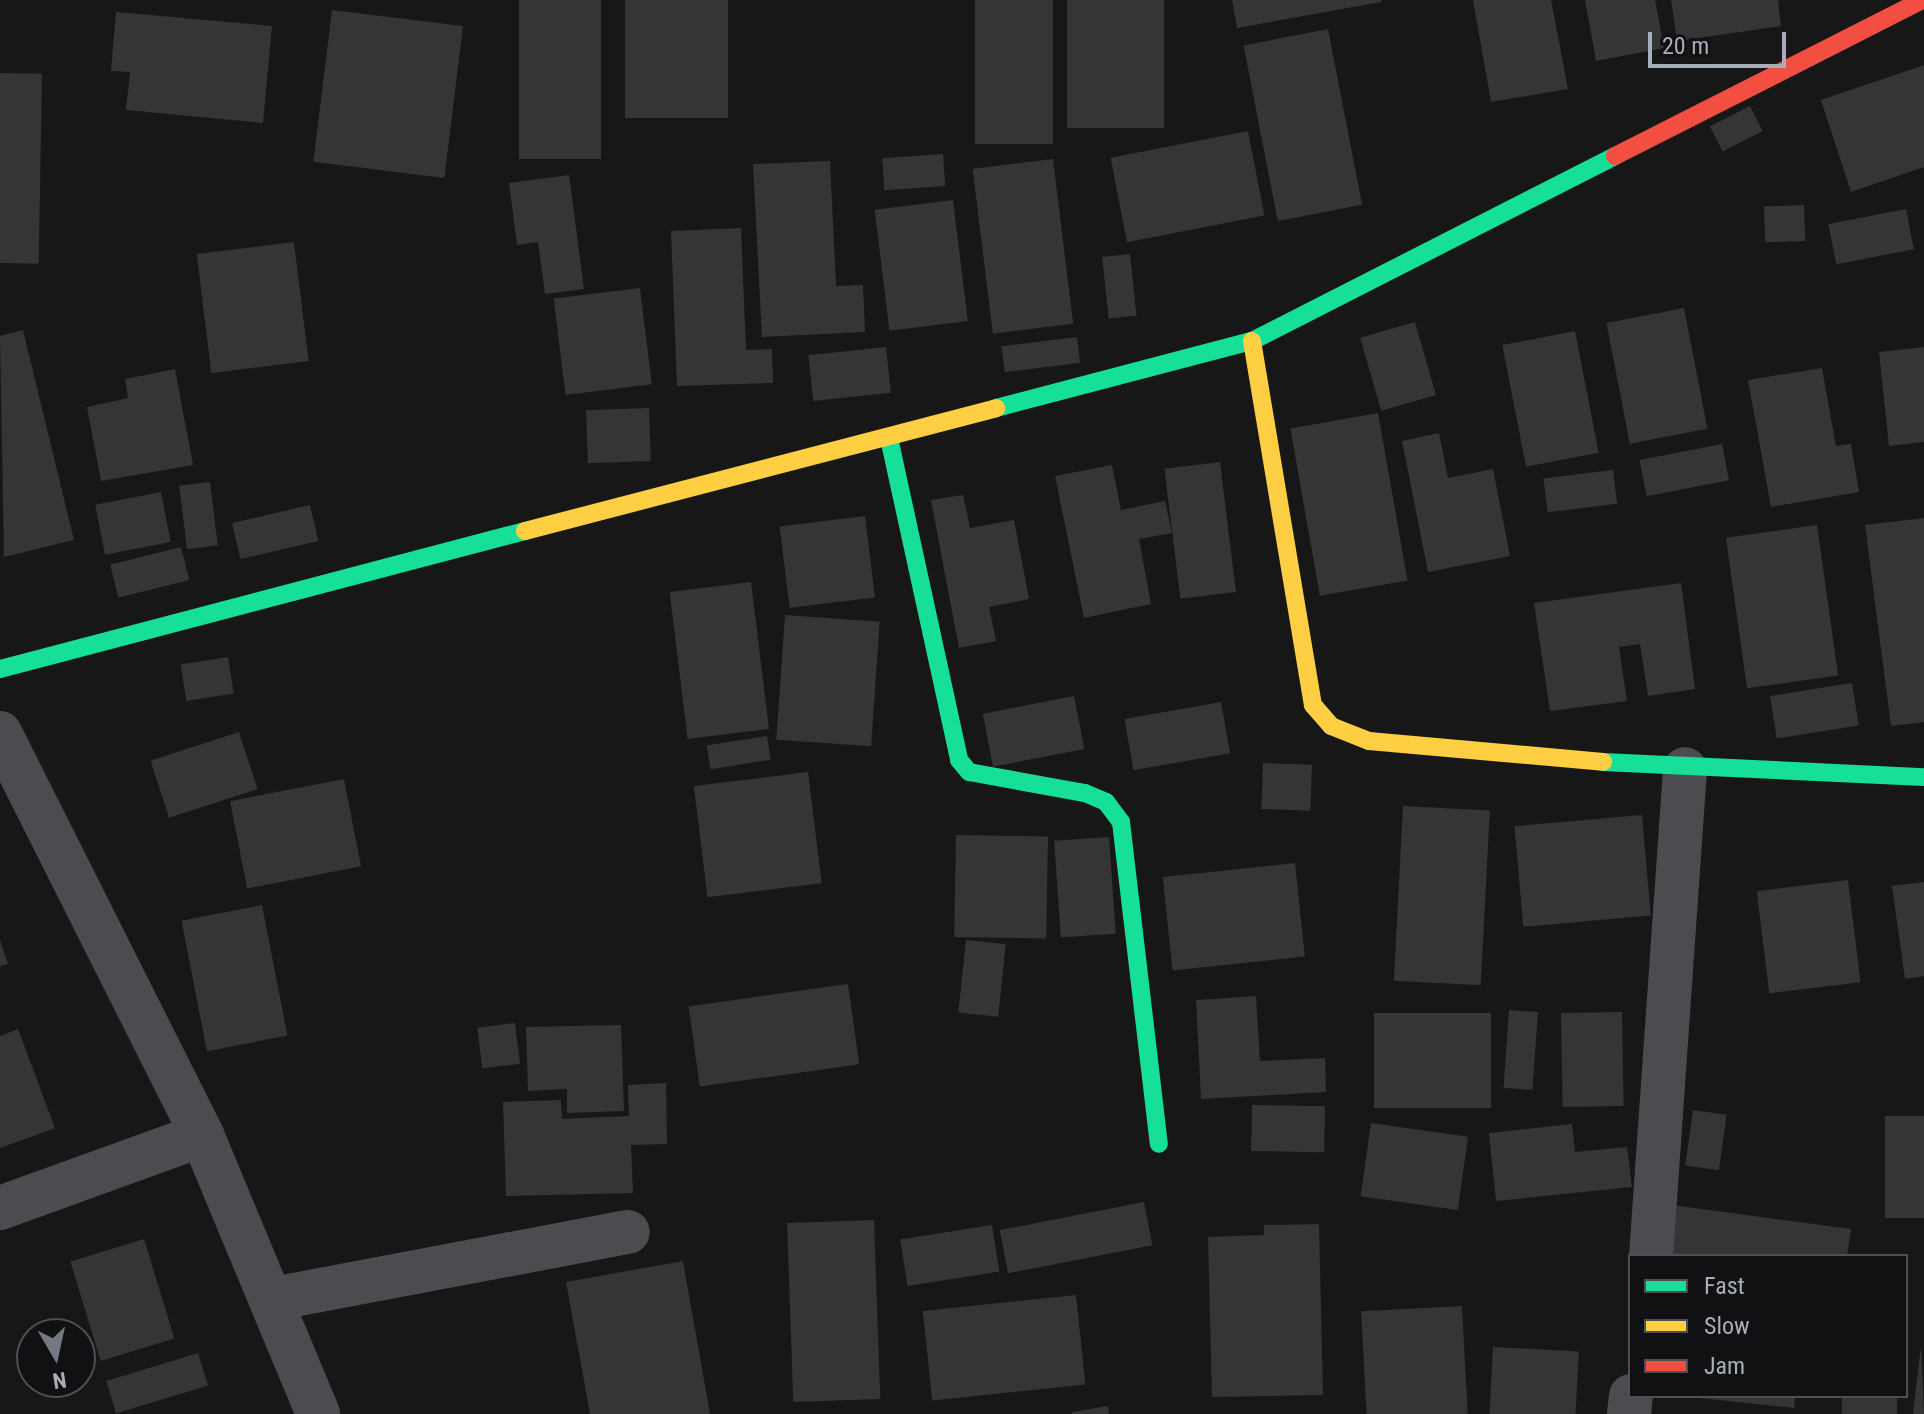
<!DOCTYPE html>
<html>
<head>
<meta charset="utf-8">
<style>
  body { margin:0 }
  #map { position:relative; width:1924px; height:1414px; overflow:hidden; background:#171717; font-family:"Roboto Condensed",sans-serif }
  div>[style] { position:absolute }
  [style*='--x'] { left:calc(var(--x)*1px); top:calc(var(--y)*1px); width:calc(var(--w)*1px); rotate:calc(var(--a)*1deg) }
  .building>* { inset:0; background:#353536; transform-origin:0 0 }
  .street>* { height:44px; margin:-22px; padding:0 22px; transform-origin:22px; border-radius:22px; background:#4b4c50 }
  .fast>* { height:18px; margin:-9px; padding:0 9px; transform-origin:9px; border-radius:9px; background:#16e098 }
  .slow>* { height:18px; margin:-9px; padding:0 9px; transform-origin:9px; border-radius:9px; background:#ffcf43 }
  .jam>* { height:18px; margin:-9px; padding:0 9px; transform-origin:9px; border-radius:9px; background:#f24e42 }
  span { translate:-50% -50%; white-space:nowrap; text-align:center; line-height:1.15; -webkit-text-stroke:8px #111113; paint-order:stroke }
  .legend { position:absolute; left:1628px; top:1254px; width:280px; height:144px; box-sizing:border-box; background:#111113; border:2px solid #4d4f55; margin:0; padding:10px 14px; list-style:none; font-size:24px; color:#a8adb8 }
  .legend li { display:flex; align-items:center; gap:16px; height:40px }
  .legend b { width:40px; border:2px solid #4d4f55 }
  .north { position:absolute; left:16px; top:1318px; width:80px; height:80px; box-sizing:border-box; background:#111113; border:2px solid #4d4f55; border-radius:50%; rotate:171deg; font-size:22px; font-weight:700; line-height:32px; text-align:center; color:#a8adb8 }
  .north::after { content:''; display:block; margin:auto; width:28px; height:36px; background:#757880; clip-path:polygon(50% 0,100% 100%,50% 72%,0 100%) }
  .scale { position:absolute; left:1648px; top:32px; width:138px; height:36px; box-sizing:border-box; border:4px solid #a8adb8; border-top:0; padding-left:10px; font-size:24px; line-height:28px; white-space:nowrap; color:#a8adb8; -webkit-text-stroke:6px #111113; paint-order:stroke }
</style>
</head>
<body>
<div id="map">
  <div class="building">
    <i style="left:519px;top:0;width:82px;height:159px"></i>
    <i style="left:625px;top:0;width:103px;height:118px"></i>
    <i style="left:975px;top:0;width:78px;height:144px"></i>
    <i style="left:1067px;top:0;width:97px;height:128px"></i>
    <i style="clip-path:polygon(1232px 0,1381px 0,1381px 2px,1237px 28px)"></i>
    <i style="clip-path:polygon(1473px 0,1551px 0,1568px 89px,1491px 102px)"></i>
    <i style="clip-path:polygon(1585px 0,1655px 0,1664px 48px,1596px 61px)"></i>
    <i style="clip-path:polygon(1671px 0,1778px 0,1781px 26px,1677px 41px)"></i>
    <i style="left:332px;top:10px;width:132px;height:153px;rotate:7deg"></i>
    <i style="clip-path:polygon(116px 12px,272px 26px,263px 123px,126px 110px,130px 72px,111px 71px)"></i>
    <i style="left:1328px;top:29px;width:179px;height:86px;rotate:79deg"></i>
    <i style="clip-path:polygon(1924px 65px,1924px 167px,1851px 192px,1821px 100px)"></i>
    <i style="left:0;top:73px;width:42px;height:190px;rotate:1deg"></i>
    <i style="left:1750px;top:106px;width:28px;height:45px;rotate:63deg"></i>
    <i style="left:1248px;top:131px;width:86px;height:140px;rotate:79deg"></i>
    <i style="left:943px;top:154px;width:32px;height:61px;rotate:86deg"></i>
    <i style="left:1053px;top:159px;width:166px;height:81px;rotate:83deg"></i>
    <i style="clip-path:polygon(830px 161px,836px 286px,863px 285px,865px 332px,762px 337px,753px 164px)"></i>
    <i style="clip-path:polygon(569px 175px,584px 289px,545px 294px,538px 242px,517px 245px,509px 183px)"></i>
    <i style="left:953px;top:200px;width:122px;height:79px;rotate:83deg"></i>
    <i style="left:1804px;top:205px;width:36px;height:40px;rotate:88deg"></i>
    <i style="left:1906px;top:209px;width:41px;height:79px;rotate:79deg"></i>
    <i style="clip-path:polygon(741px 228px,746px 350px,772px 349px,773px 383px,677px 386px,671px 231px)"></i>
    <i style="left:294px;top:242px;width:120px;height:98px;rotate:83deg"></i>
    <i style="left:1130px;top:254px;width:62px;height:28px;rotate:84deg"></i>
    <i style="left:640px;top:288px;width:97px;height:87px;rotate:83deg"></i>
    <i style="left:1684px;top:308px;width:123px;height:79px;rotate:79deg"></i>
    <i style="left:1415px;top:322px;width:76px;height:57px;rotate:74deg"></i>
    <i style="clip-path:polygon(23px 330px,74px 540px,4px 557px,0 336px)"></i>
    <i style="left:1575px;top:331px;width:124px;height:74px;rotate:79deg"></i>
    <i style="left:1077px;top:337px;width:26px;height:76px;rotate:83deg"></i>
    <i style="left:886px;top:347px;width:46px;height:78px;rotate:84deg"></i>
    <i style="clip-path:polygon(1924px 347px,1924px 442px,1889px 446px,1879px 352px)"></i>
    <i style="clip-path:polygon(1822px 368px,1836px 446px,1851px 444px,1859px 492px,1771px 507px,1748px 380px)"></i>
    <i style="clip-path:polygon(175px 369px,193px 465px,101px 481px,87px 407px,128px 398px,125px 379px)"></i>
    <i style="left:649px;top:408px;width:53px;height:63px;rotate:88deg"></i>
    <i style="left:1378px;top:413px;width:170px;height:89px;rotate:80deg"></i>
    <i style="clip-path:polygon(1439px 433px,1448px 478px,1493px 469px,1510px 556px,1428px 572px,1402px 441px)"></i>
    <i style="left:1722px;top:444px;width:37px;height:84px;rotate:79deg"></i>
    <i style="left:1220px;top:462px;width:131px;height:56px;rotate:83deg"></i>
    <i style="clip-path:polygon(1112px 465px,1121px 510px,1165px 501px,1172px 533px,1139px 539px,1151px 604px,1084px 618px,1055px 476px)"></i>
    <i style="left:1613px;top:470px;width:34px;height:70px;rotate:83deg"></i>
    <i style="left:210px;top:482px;width:64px;height:31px;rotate:83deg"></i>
    <i style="left:161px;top:492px;width:51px;height:67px;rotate:79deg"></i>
    <i style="clip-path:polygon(963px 495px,970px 528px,1014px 520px,1029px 599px,989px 607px,996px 641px,959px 648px,931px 500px)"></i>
    <i style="left:310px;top:505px;width:37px;height:80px;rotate:77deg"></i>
    <i style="left:865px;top:516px;width:82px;height:86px;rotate:83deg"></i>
    <i style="clip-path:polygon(1924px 518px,1924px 722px,1891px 726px,1865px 525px)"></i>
    <i style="left:1817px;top:525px;width:152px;height:92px;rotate:82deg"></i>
    <i style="left:181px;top:547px;width:34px;height:73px;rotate:76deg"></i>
    <i style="left:751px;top:582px;width:148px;height:82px;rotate:83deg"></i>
    <i style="clip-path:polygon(1681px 583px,1695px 689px,1648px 696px,1640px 644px,1619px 647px,1627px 701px,1550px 711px,1534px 603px)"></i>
    <i style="left:785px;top:615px;width:95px;height:125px;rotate:4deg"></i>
    <i style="left:228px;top:657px;width:37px;height:48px;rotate:81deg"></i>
    <i style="left:1852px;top:683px;width:43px;height:83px;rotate:81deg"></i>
    <i style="left:1074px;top:696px;width:54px;height:93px;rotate:79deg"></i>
    <i style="left:1221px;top:702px;width:52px;height:98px;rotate:80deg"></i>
    <i style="left:239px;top:732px;width:60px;height:93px;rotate:72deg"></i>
    <i style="left:767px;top:736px;width:24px;height:61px;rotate:81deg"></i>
    <i style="left:1263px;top:763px;width:49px;height:46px;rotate:2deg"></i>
    <i style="left:808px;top:772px;width:112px;height:115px;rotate:83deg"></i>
    <i style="left:344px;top:779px;width:89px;height:116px;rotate:79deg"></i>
    <i style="left:1403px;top:806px;width:87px;height:175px;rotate:3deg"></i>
    <i style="left:1642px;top:815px;width:101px;height:128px;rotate:85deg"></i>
    <i style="left:956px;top:835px;width:92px;height:102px;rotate:1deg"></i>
    <i style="left:1109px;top:837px;width:97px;height:55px;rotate:86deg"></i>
    <i style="left:1295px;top:863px;width:94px;height:133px;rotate:84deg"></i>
    <i style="left:1848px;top:880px;width:103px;height:92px;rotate:83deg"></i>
    <i style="clip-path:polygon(1924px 882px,1924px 976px,1905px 979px,1892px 886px)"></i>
    <i style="left:262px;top:905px;width:133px;height:82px;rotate:79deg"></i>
    <i style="clip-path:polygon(0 940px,8px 964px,0 966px)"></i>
    <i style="left:966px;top:940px;width:40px;height:73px;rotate:6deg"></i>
    <i style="left:848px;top:984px;width:81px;height:161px;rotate:82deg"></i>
    <i style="clip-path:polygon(1256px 996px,1260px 1061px,1325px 1058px,1326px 1092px,1201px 1099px,1196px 1000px)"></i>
    <i style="left:1509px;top:1010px;width:29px;height:78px;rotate:4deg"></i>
    <i style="left:1622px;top:1012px;width:94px;height:61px;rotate:89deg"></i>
    <i style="left:1374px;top:1013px;width:117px;height:95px"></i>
    <i style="left:515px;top:1023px;width:41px;height:38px;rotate:83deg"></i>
    <i style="clip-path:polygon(621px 1025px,624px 1111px,567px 1113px,567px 1089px,528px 1091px,526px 1027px)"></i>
    <i style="clip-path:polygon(18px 1029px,55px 1128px,0 1148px,0 1036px)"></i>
    <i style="clip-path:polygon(666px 1083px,667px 1144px,631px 1145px,633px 1193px,506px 1196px,503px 1102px,561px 1100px,562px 1119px,629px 1116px,628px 1085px)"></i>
    <i style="left:1252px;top:1105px;width:73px;height:46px;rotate:1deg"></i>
    <i style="left:1693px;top:1110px;width:34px;height:56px;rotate:8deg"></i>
    <i style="left:1924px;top:1116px;width:102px;height:39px;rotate:90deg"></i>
    <i style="left:1371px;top:1123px;width:98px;height:74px;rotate:8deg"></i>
    <i style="clip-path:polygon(1572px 1124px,1575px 1152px,1627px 1147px,1632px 1187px,1496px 1201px,1489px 1133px)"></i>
    <i style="left:1144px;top:1202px;width:44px;height:147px;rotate:79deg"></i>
    <i style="clip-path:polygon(1672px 1205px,1851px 1229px,1847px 1256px,1664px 1256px)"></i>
    <i style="left:874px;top:1220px;width:179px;height:87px;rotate:88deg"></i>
    <i style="clip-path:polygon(1319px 1224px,1323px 1395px,1212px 1397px,1208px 1237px,1264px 1235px,1264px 1225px)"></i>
    <i style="left:992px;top:1225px;width:47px;height:93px;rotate:81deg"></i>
    <i style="left:144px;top:1239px;width:104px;height:77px;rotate:73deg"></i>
    <i style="clip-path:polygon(683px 1261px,710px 1414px,590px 1414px,566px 1282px)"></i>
    <i style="left:1076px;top:1295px;width:90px;height:154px;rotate:84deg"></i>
    <i style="left:1462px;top:1306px;width:108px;height:101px;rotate:87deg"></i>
    <i style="clip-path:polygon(1921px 1346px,1924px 1414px,1913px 1414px)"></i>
    <i style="left:1493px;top:1347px;width:86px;height:67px;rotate:3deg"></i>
    <i style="left:198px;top:1353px;width:34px;height:96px;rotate:73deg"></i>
    <i style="clip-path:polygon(1681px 1396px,1795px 1396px,1794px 1408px)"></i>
    <i style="left:1842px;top:1396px;width:55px;height:18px"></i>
    <i style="clip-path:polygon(1108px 1406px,1109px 1414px,1072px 1414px,1072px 1412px)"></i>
  </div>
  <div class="street">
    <i style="--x:0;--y:733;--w:450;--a:63.3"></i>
    <i style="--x:202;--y:1135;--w:302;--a:67.4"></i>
    <i style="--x:0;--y:1208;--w:215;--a:-19.9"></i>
    <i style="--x:1651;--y:1256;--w:488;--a:-86"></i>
    <i style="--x:273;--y:1299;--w:361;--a:-10.7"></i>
    <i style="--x:1629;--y:1414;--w:18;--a:-84"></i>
  </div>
  <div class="fast">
    <i style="--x:996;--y:408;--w:265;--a:-14.7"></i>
    <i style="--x:1252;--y:341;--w:407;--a:-27"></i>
    <i style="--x:889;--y:438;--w:330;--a:77.7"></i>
    <i style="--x:959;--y:760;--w:16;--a:50"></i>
    <i style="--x:969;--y:772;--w:118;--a:10.3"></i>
    <i style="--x:1085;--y:793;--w:23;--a:23"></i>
    <i style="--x:1106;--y:802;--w:25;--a:53"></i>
    <i style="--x:1121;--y:822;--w:324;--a:83.3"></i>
    <i style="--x:0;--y:669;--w:543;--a:-14.73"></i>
    <i style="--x:1603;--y:762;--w:321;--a:2.7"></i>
  </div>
  <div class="slow">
    <i style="--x:1252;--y:341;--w:369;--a:80.5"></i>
    <i style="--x:1313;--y:705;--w:28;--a:49"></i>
    <i style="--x:1331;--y:726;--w:41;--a:21.5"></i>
    <i style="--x:1369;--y:741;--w:235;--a:5.1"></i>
    <i style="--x:525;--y:531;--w:487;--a:-14.6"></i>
  </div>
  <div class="jam">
    <i style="--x:1615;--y:156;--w:344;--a:-26.9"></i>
  </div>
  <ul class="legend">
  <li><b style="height:10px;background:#16e098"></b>Fast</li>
  <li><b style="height:10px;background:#ffcf43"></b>Slow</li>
  <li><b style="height:10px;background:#f24e42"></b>Jam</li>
  </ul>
  <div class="north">N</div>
  <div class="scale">20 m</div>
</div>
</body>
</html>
